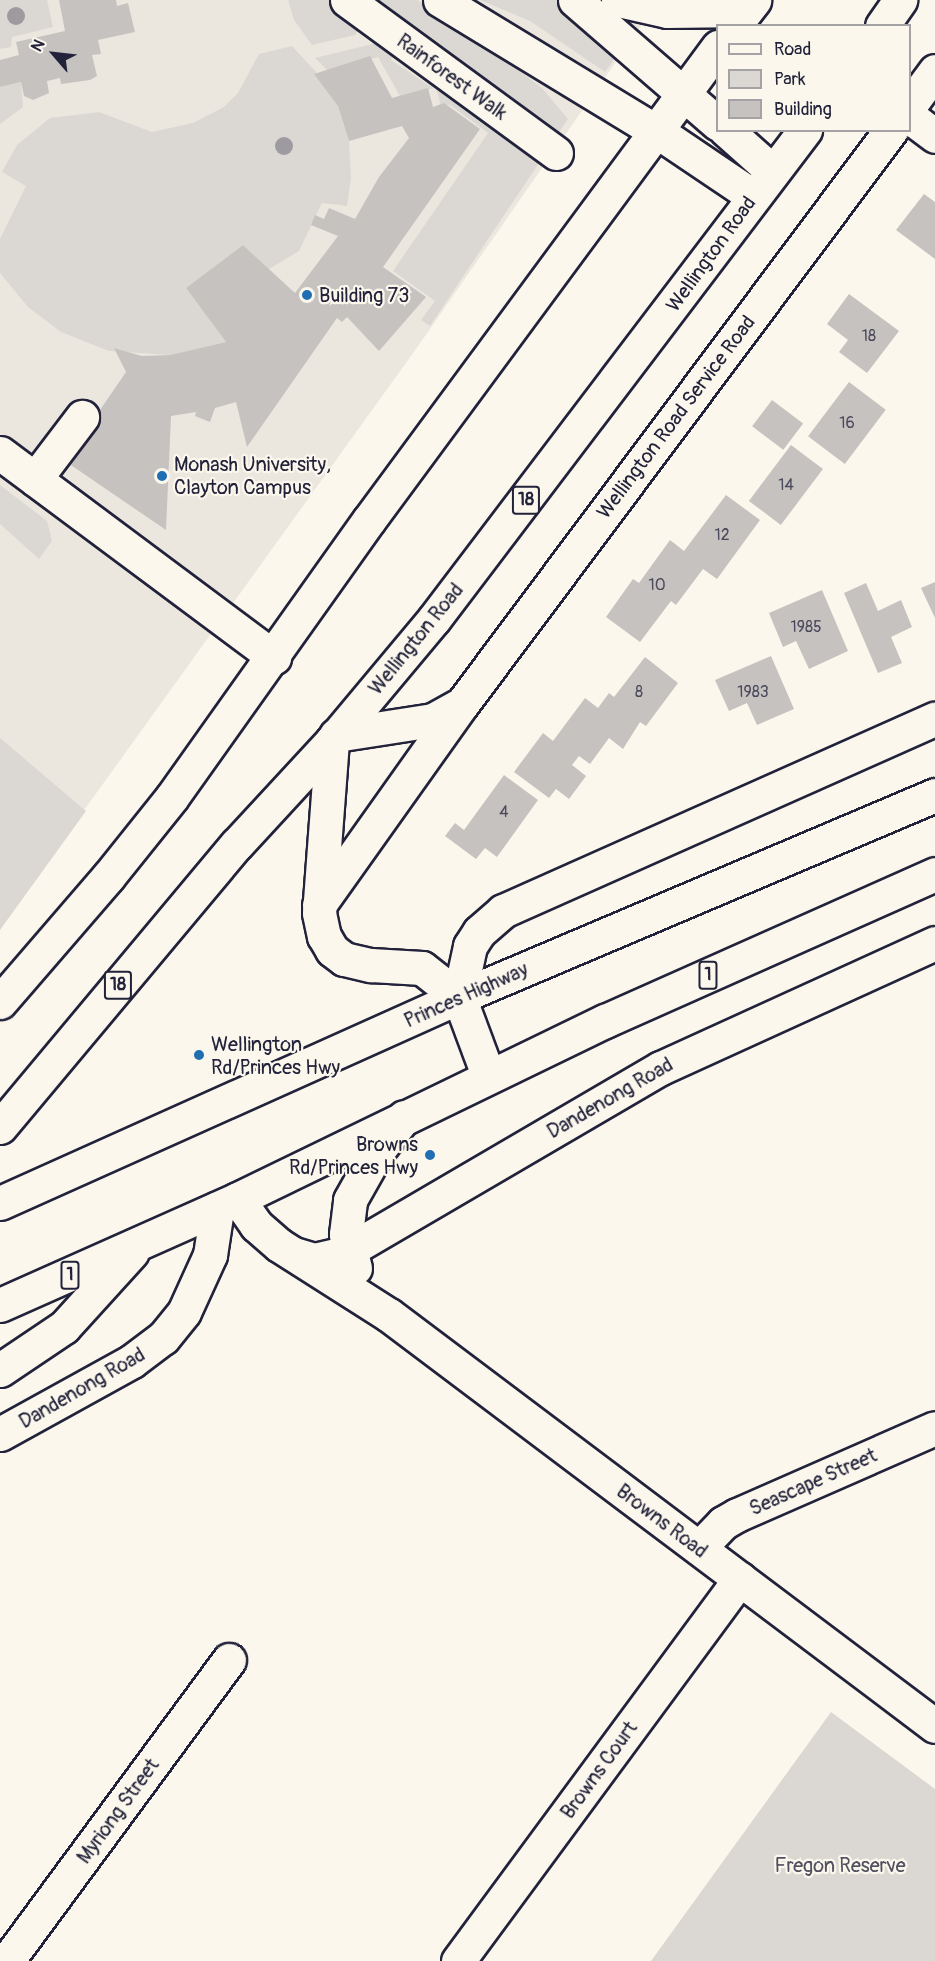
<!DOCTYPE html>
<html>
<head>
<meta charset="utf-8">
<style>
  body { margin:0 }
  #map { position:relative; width:935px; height:1961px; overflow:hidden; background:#fbf7ec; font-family:Pangolin,sans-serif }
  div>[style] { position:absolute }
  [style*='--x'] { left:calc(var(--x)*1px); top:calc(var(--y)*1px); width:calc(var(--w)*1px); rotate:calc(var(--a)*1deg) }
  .built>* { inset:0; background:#ebe7df }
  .green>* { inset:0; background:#dbd8d3 }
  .building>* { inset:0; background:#c6c2c0; transform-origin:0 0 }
  .roads { filter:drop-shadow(2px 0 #22223b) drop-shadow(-2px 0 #22223b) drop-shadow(0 2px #22223b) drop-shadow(0 -2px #22223b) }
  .minor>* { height:33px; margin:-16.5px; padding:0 16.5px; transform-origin:16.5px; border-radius:16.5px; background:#fbf7ec }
  .highway>* { height:33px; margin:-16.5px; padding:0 16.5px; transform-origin:16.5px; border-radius:16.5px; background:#fbf7ec }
  .trees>* { width:18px; height:18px; margin:-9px; border-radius:50%; background:#9d9ba0 }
  .dots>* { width:16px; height:16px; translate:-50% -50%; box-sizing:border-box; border:3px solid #fbf7ec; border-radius:50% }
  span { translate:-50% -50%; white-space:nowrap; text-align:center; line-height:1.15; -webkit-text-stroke:4.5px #fbf7ec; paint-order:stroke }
  .number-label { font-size:16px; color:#4b4a5c }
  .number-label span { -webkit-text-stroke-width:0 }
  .shield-label span { padding:2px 4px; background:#fbf7ec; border:2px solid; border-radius:4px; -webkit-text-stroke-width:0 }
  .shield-label { font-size:18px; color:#22223b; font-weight:700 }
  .street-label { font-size:20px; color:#22223b }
  .poi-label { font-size:20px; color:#22223b }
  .left { translate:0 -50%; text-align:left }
  .right { translate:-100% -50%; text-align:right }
  .park-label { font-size:20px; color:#505061 }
  .legend { position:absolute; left:716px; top:24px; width:195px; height:108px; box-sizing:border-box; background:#fbf7ec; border:2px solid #a4a2a5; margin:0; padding:8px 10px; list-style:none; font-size:18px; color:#22223b }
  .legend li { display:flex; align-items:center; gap:12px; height:30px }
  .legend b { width:30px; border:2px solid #a4a2a5 }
  .north { position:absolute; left:24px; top:24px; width:60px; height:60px; -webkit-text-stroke:4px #fbf7ec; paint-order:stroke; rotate:298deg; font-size:16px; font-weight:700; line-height:24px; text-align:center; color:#22223b }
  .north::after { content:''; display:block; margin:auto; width:21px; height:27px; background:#22223b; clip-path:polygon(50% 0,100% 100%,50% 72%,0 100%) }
</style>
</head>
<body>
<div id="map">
  <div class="built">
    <i style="clip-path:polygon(0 0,659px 0,416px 349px,0 927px)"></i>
  </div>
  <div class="green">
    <i style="clip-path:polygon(0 0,47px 0,53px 27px,12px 37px,11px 47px,0 49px)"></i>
    <i style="clip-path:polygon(288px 0,333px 0,363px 22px,355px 35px,312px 45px,294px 20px)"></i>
    <i style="clip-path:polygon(367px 0,417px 0,445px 15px,542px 88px,568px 119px,555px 138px)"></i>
    <i style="clip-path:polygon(480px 0,558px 0,618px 54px,605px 72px,530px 21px)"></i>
    <i style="clip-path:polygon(381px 42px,396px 52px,391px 60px,433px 88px,401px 98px,378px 57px,329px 72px,315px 58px)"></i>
    <i style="clip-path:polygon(292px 46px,316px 72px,338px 106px,349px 141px,351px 178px,347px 206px,322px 203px,299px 251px,269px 269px,243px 245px,186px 288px,226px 342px,170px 355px,109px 351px,61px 332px,28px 307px,0 273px,0 239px,26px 186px,2px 172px,17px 145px,50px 118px,99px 112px,152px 132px,193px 123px,224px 107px,238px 93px,259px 54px)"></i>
    <i style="clip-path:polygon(21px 82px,23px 107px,0 124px,0 87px)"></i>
    <i style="clip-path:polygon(443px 84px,543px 157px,430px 326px,421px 320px,435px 301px,393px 271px,488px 133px,450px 105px,441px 106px,437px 91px)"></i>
    <i style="clip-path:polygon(0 485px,47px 521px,52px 541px,39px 559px,0 524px)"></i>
    <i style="clip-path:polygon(0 738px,86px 811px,0 930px)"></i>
    <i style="clip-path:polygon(831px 1712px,935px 1789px,935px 1961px,651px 1961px)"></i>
  </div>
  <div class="building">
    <i style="clip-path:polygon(59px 0,116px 0,117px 6px,128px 3px,135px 32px,98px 40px,101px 54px,92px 55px,97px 76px,90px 80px,61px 84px,60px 78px,47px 81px,49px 93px,33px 100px,24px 96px,21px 82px,0 87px,0 60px,19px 55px,16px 42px,65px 31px)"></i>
    <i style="clip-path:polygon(370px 56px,392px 98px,428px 88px,433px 107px,444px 103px,480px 129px,383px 267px,426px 297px,379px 351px,347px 317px,342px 322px,337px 318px,247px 447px,236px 402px,215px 408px,210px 422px,195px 416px,196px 412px,171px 416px,166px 530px,65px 461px,126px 372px,114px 348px,142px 356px,170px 355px,226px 342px,186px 288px,243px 245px,295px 293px,338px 236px,311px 225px,315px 215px,324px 219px,329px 208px,355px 219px,379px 177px,409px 138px,402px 126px,349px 141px,338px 106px,314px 74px)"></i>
    <i style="clip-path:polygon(924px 194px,935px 202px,935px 259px,896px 230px)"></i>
    <i style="clip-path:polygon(849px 294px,899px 331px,867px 373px,839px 352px,848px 340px,827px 324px)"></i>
    <i style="left:849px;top:382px;width:46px;height:68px;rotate:37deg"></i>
    <i style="left:772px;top:400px;width:39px;height:33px;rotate:37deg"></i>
    <i style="left:791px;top:445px;width:40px;height:70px;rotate:37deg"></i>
    <i style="clip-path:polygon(726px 495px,760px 520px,717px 579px,703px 569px,676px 605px,671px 601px,640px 642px,606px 617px,633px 579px,639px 583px,670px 540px,684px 551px)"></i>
    <i style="clip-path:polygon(935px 582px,935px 618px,921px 588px)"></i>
    <i style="clip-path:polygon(866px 583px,878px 611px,901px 600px,912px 627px,891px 637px,902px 663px,878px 673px,844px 593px)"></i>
    <i style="clip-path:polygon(822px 590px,848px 651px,809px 669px,796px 641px,783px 647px,769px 613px)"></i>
    <i style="clip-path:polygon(771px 656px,794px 709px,757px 725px,747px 703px,729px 711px,715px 680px)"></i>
    <i style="clip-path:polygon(645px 657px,678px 683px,646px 726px,640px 722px,623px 749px,609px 738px,590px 764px,579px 756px,572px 765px,586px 776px,569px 799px,556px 789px,549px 798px,514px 772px,543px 733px,553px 741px,585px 698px,598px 708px,609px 693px,614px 697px)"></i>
    <i style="clip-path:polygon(504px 775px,538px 800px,497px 857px,485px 848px,476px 859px,445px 836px,455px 823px,464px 830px)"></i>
  </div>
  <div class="roads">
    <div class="minor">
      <i style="--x:347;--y:0;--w:259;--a:36.2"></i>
      <i style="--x:440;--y:0;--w:262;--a:31.3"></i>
      <i style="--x:664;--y:136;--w:107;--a:34"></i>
      <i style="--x:575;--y:0;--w:189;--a:40.9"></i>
      <i style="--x:618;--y:0;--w:50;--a:12.7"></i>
      <i style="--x:667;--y:11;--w:79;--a:-0.7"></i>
      <i style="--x:910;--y:105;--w:42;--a:-53.7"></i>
      <i style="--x:910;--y:117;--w:31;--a:37"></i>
      <i style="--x:726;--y:130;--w:62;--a:41.7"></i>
      <i style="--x:0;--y:453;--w:342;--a:36.7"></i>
      <i style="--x:35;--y:479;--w:78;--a:-52.8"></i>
      <i style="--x:336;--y:735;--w:98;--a:-8.8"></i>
      <i style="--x:433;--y:720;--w:33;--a:-29"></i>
      <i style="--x:319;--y:905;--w:247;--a:-54.6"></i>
      <i style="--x:462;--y:704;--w:717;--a:-53.23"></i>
      <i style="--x:459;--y:997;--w:52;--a:-77.8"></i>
      <i style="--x:470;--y:946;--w:17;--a:-57"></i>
      <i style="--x:479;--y:932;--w:32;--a:-41"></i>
      <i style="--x:503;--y:911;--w:473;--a:-24"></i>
      <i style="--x:238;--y:1199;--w:32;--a:55"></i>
      <i style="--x:256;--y:1225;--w:30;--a:41"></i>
      <i style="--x:279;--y:1245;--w:130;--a:32.5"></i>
      <i style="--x:389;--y:1315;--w:683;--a:36.97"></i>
      <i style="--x:294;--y:1254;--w:21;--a:17"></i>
      <i style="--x:314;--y:1260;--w:31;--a:-13"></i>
      <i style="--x:344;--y:1253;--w:367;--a:-30.3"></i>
      <i style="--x:661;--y:1068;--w:301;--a:-24.5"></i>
      <i style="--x:355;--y:1268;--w:35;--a:-105"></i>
      <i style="--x:346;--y:1234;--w:34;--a:-83"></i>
      <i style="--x:350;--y:1200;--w:55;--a:-60.6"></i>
      <i style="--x:377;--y:1152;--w:44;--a:-52.4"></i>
      <i style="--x:0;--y:1434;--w:151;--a:-28.9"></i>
      <i style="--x:132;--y:1361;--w:39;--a:-37"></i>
      <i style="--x:163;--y:1338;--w:33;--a:-51"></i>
      <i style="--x:184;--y:1312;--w:63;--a:-65.5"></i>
      <i style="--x:210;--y:1255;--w:47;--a:-81.3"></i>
      <i style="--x:699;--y:1548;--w:35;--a:-46"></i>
      <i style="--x:723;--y:1523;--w:16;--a:-30"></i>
      <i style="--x:737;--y:1515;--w:216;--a:-23.7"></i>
      <i style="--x:7;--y:1961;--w:374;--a:-53.6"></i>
      <i style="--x:458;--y:1961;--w:475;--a:-53.6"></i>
    </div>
    <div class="highway">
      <i style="--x:734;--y:26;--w:33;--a:-52"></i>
      <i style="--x:882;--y:26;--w:32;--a:-55"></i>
      <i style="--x:332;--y:741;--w:172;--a:94.3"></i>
      <i style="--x:319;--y:913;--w:24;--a:78"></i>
      <i style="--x:324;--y:936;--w:16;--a:60"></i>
      <i style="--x:332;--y:950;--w:15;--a:37"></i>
      <i style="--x:344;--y:959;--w:28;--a:13"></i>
      <i style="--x:371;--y:965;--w:51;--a:3.4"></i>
      <i style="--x:422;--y:968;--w:47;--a:38.1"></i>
      <i style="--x:459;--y:997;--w:83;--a:69.6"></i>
      <i style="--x:0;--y:1002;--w:165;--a:-49.2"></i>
      <i style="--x:108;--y:877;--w:102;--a:-51.3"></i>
      <i style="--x:172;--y:797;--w:340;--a:-54.6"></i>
      <i style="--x:369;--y:520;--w:588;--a:-53.58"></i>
      <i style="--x:0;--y:1127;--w:369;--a:-50.1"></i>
      <i style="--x:237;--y:844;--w:140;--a:-47.3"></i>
      <i style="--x:332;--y:741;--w:159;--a:-50.1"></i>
      <i style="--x:434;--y:619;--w:614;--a:-52.81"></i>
      <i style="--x:0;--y:1203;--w:503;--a:-24.17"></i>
      <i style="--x:459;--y:997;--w:517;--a:-22.99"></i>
      <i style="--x:0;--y:1305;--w:261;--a:-24"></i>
      <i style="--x:238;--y:1199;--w:408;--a:-25.9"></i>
      <i style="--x:605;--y:1021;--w:361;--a:-24"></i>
      <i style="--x:0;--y:1370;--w:77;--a:-33.9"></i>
      <i style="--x:64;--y:1327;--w:101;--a:-47.8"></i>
    </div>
  </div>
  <div class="trees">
    <i style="left:16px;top:16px"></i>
    <i style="left:284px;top:146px"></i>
  </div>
  <div class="dots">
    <i style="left:307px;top:295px;background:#1f6fb2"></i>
    <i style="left:162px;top:476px;background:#1f6fb2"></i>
    <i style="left:199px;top:1055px;background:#1f6fb2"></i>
    <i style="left:430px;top:1155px;background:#1f6fb2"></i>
  </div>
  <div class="number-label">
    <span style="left:869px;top:336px">18</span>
    <span style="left:847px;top:423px">16</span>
    <span style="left:786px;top:485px">14</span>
    <span style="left:722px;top:535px">12</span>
    <span style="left:657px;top:585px">10</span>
    <span style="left:806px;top:627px">1985</span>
    <span style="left:639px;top:692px">8</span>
    <span style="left:753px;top:692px">1983</span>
    <span style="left:504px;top:812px">4</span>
  </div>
  <div class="shield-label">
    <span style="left:526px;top:500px">18</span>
    <span style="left:708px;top:975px">1</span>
    <span style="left:118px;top:985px">18</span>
    <span style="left:70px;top:1275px">1</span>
  </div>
  <div class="street-label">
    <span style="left:452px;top:77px;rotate:36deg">Rainforest Walk</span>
    <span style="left:711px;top:254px;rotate:-54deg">Wellington Road</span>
    <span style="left:676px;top:417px;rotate:-53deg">Wellington Road Service Road</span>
    <span style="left:416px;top:639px;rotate:-51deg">Wellington Road</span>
    <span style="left:466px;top:995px;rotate:-24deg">Princes Highway</span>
    <span style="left:610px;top:1098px;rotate:-30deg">Dandenong Road</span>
    <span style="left:82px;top:1388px;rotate:-30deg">Dandenong Road</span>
    <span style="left:813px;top:1482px;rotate:-24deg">Seascape Street</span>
    <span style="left:662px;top:1521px;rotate:37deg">Browns Road</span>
    <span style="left:599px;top:1770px;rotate:-54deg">Browns Court</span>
    <span style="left:118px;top:1811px;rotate:-54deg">Myriong Street</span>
  </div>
  <div class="poi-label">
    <span class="left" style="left:319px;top:295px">Building 73</span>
    <span class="left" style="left:174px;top:476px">Monash University,<br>Clayton Campus</span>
    <span class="left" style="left:211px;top:1056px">Wellington<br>Rd/Princes Hwy</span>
    <span class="right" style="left:418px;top:1156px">Browns<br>Rd/Princes Hwy</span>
  </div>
  <div class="park-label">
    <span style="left:840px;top:1865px">Fregon Reserve</span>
  </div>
  <ul class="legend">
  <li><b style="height:8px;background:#fbf7ec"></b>Road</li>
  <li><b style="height:16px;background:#dbd8d3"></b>Park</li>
  <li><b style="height:16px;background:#c6c2c0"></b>Building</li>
  </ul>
  <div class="north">N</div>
</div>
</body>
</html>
